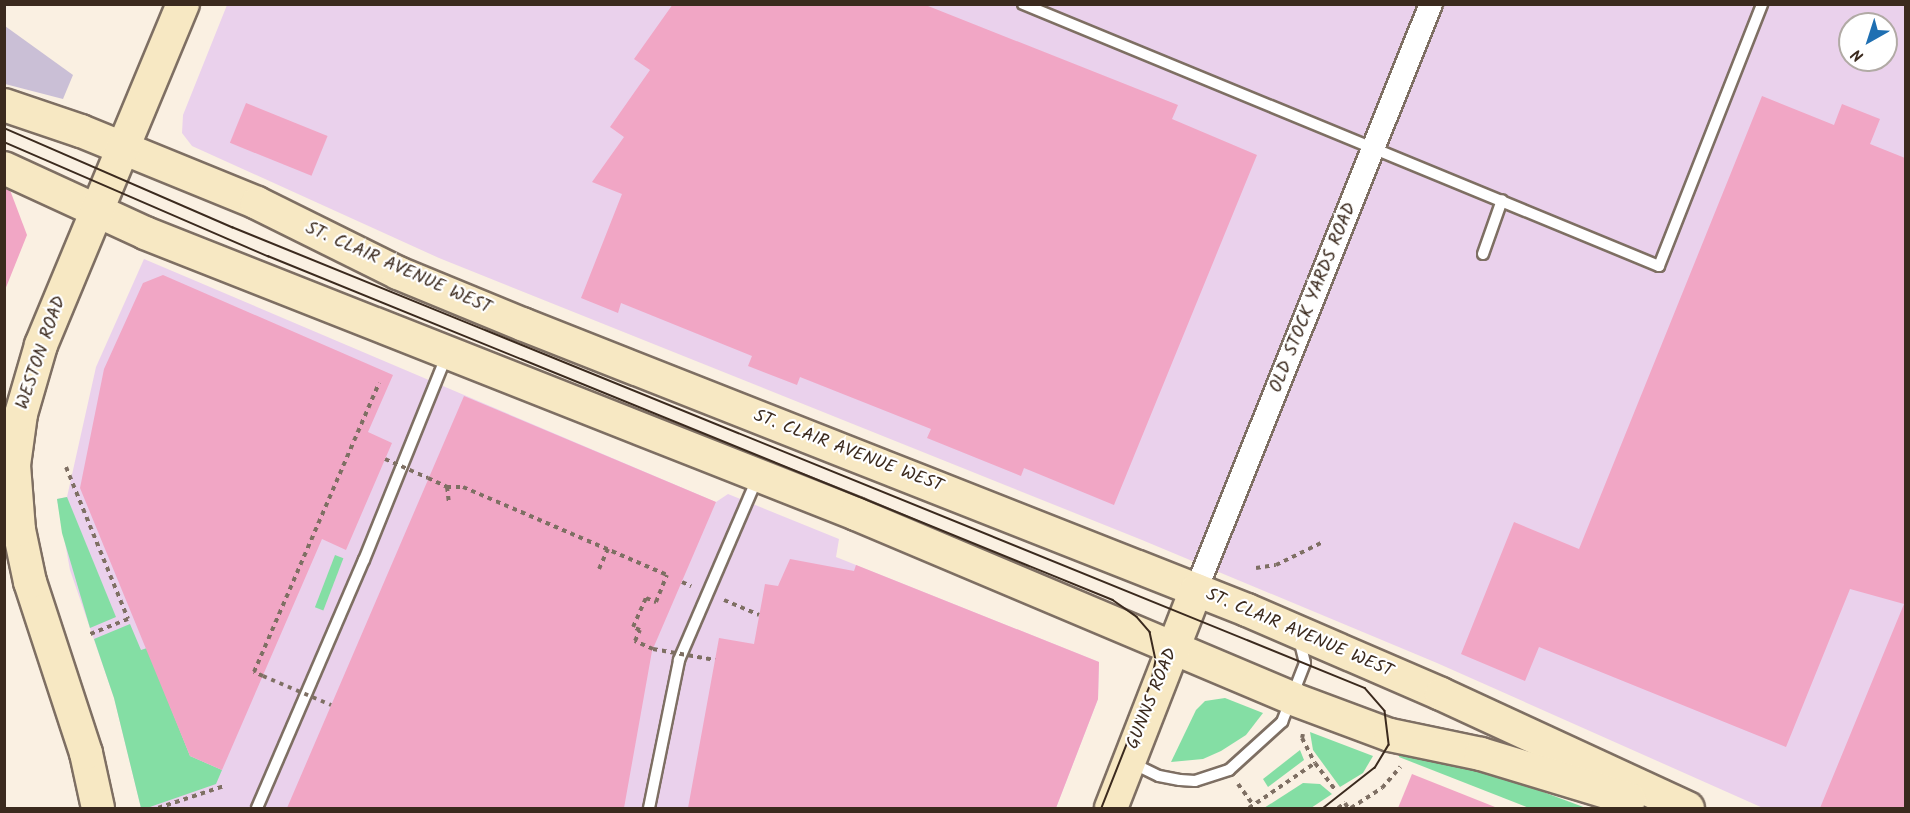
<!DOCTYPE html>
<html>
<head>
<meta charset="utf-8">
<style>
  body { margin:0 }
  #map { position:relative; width:1910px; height:813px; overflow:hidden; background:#faf0e2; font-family:Kalam,sans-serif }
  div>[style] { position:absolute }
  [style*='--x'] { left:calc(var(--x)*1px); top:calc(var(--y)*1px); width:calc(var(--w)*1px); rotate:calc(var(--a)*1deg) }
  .built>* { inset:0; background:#ead1ec }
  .industrial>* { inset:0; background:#cabfd6 }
  .green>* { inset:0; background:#84dea4; transform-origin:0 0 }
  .building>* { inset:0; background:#f1a6c5; transform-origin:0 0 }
  .path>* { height:4px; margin-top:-2px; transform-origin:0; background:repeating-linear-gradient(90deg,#7e6f63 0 4.5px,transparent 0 9px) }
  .roads { filter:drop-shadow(2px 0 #7e6f63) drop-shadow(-2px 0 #7e6f63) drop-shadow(0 2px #7e6f63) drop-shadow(0 -2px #7e6f63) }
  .lane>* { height:10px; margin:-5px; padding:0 5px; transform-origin:5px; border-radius:5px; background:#fff }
  .street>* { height:22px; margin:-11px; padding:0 11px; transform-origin:11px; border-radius:11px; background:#fff }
  .secondary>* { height:32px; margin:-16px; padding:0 16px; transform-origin:16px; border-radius:16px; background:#f7e8c3 }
  .tram>* { height:1.5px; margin:-0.75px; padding:0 0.75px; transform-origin:0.75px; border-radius:0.75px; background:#3b2a1e }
  .path-bridge>* { height:4px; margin-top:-2px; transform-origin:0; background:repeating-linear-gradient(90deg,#7e6f63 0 4.5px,transparent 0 9px) }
  span { translate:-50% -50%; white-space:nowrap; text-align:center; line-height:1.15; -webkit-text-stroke:4.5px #fff; paint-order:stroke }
  .street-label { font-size:18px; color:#3b2a1e }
  .frame { position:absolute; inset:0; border:6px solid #3b2a1e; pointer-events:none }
  .north { position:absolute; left:1838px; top:12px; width:60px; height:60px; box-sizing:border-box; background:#fff; border:2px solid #b1aaa5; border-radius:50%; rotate:219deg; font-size:16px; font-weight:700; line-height:24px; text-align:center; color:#3b2a1e }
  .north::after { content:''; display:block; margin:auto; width:21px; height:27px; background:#1f6fb2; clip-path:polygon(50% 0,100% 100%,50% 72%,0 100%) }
</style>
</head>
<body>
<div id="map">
  <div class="built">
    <i style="clip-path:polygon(evenodd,227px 5px,1905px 5px,1905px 808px,1763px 808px,1437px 663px,1142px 540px,439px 258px,192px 146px,182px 133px,183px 115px,227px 5px,1850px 24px,1886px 24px,1886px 60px,1850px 60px,1850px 24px)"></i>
    <i style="clip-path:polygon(144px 259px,716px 502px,728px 494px,839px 539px,836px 557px,1099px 662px,1098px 699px,1056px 808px,141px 808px,114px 698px,70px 570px,57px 499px,67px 497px,96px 367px)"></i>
  </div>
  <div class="industrial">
    <i style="clip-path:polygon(5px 26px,73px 75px,63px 99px,5px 84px)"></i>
  </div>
  <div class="green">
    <i style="clip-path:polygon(67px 497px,116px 617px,90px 628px,62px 533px,57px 499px)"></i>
    <i style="left:335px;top:555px;width:9px;height:56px;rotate:21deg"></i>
    <i style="clip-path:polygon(130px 624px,141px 650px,147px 648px,190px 756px,222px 770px,216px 784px,147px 808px,141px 808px,114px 698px,94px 639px)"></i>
    <i style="clip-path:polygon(1225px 698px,1263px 713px,1246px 735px,1221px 751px,1203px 759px,1171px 762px,1196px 710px,1205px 701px)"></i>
    <i style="clip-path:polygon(1310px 732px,1373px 756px,1363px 773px,1340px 787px,1313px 750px)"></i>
    <i style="clip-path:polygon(1300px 750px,1304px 760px,1268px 787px,1263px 779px)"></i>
    <i style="clip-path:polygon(1400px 752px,1493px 773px,1586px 808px,1529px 808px,1399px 757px)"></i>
    <i style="clip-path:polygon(1303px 783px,1320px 784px,1332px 794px,1311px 808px,1264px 808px)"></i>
  </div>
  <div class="building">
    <i style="clip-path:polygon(673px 4px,923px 4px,1178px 105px,1172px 119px,1257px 155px,1114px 505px,1024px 468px,1021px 476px,927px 438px,931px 429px,800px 377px,797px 385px,748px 366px,752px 356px,621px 303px,618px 313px,581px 298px,622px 194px,592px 182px,624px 137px,610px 127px,650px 70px,634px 59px)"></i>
    <i style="clip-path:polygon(1762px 96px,1834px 125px,1842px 104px,1880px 119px,1870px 144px,1905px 158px,1905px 808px,1820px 808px,1904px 604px,1850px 589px,1786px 747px,1539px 647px,1525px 681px,1461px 654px,1514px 522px,1579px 549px)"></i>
    <i style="left:246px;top:103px;width:88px;height:43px;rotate:22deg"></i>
    <i style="clip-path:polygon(4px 188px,10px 190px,27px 235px,5px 290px)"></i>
    <i style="clip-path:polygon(163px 275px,393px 375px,368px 432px,392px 443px,346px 550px,322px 539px,222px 770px,190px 756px,80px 488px,104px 369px,143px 283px)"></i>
    <i style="clip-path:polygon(464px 396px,716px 502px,652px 651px,624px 808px,287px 808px)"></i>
    <i style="clip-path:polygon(790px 559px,854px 571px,856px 565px,1099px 662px,1098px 699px,1056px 808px,688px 808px,719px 638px,754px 644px,765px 584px,778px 586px)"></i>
    <i style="clip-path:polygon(1412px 774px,1495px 807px,1495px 808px,1398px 808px)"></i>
  </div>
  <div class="path">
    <i style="--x:66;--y:467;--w:164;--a:67.8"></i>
    <i style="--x:128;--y:619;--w:43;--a:158.2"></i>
    <i style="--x:428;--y:478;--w:21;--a:25"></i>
    <i style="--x:447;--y:487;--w:17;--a:83"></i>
    <i style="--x:1256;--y:568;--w:20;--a:-9"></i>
    <i style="--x:1276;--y:565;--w:50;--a:-26.1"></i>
    <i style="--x:682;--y:582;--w:10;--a:24"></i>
    <i style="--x:724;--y:600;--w:38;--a:23"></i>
    <i style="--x:653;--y:649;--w:20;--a:-156"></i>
    <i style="--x:635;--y:641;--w:12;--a:-66"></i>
    <i style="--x:640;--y:630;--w:8;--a:-157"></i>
    <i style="--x:633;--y:627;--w:32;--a:-66"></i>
    <i style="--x:646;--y:598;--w:11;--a:22"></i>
    <i style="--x:656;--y:602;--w:29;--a:-68"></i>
    <i style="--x:263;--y:676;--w:10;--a:-156"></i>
    <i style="--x:254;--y:672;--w:315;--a:-66.6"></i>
    <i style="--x:1303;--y:734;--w:4;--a:104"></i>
    <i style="--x:1302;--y:738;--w:28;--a:63"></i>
    <i style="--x:1315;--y:763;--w:35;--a:53"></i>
    <i style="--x:1238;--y:784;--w:26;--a:54"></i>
    <i style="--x:158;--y:808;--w:70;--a:-18.4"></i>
    <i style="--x:1249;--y:808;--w:80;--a:-34.3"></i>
    <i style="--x:1338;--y:808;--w:9;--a:-36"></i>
    <i style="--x:1345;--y:803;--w:6;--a:59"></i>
    <i style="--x:1351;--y:808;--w:37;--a:-33"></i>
    <i style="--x:1382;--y:788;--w:28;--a:-49"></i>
  </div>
  <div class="roads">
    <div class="lane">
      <i style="--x:1023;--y:4;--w:688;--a:22.39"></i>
      <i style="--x:1659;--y:266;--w:282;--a:-68.5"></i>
      <i style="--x:1483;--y:254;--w:57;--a:-70.6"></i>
      <i style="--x:1130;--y:762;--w:32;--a:26"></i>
      <i style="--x:1159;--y:776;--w:21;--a:11"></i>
      <i style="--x:1180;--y:780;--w:15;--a:4"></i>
      <i style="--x:1195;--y:781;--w:36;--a:-18"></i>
      <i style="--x:1229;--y:770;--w:72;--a:-42.2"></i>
      <i style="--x:1282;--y:722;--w:63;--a:-68.7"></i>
      <i style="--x:1305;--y:663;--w:25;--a:-104"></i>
      <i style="--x:257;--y:808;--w:270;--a:-66.7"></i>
      <i style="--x:364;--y:560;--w:221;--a:-68"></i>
      <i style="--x:649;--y:808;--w:151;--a:-78.5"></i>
      <i style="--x:679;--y:660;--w:199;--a:-66.7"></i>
    </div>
    <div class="street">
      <i style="--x:1196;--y:590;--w:631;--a:-68.15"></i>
    </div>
    <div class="secondary">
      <i style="--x:4;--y:105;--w:81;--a:18.7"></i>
      <i style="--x:81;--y:131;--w:190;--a:22.2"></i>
      <i style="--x:257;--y:203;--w:157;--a:26.4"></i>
      <i style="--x:398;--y:273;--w:134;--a:22.4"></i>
      <i style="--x:522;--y:324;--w:779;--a:21.53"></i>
      <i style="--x:1247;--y:610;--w:211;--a:23.4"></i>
      <i style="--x:1441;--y:694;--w:272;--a:24.8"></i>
      <i style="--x:4;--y:168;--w:155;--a:24.7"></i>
      <i style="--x:145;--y:233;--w:765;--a:21.56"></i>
      <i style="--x:856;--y:514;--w:475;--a:22.9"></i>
      <i style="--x:1293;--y:699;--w:103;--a:20.4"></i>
      <i style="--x:1390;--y:735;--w:93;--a:11.8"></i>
      <i style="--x:1481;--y:754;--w:155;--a:16.9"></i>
      <i style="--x:98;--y:808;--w:56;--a:-102.3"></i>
      <i style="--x:86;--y:753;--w:180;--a:-108.1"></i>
      <i style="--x:30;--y:582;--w:53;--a:-101.9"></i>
      <i style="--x:19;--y:530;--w:65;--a:-94.4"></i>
      <i style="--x:14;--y:465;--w:51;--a:-82.2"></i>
      <i style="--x:21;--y:414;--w:72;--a:-73.8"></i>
      <i style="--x:41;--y:345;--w:369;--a:-67.4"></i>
      <i style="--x:1111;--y:808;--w:234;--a:-68.7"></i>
    </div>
  </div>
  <div class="tram">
    <i style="--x:4;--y:128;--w:249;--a:23.5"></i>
    <i style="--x:232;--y:227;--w:1223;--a:22.14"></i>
    <i style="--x:1365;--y:688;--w:30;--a:49"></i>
    <i style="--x:1385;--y:711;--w:34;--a:83"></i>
    <i style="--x:1389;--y:745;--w:27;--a:121"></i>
    <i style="--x:1375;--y:768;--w:65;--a:141.9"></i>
    <i style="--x:4;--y:142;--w:288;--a:23.4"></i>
    <i style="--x:268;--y:256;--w:912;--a:22.15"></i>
    <i style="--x:1113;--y:600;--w:29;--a:35"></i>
    <i style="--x:1137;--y:617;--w:20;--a:49"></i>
    <i style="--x:1150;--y:632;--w:30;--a:78"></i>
    <i style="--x:1156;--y:661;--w:24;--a:102"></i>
    <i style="--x:1151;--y:684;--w:133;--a:111.6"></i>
  </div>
  <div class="path-bridge">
    <i style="--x:385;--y:459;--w:47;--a:23.8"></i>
    <i style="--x:447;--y:487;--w:16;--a:0"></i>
    <i style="--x:463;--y:487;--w:222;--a:23.3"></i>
    <i style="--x:599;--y:569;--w:22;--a:-66"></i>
    <i style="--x:653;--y:649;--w:63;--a:10.1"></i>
    <i style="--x:263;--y:676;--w:74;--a:23.1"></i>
  </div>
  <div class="street-label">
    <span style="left:398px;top:269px;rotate:24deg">ST. CLAIR AVENUE WEST</span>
    <span style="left:1314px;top:298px;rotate:-68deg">OLD STOCK YARDS ROAD</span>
    <span style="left:42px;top:353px;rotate:-71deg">WESTON ROAD</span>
    <span style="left:848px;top:452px;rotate:21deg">ST. CLAIR AVENUE WEST</span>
    <span style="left:1299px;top:634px;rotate:23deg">ST. CLAIR AVENUE WEST</span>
    <span style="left:1153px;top:699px;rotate:-68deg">GUNNS ROAD</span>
  </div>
  <div class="frame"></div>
  <div class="north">N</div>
</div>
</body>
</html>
